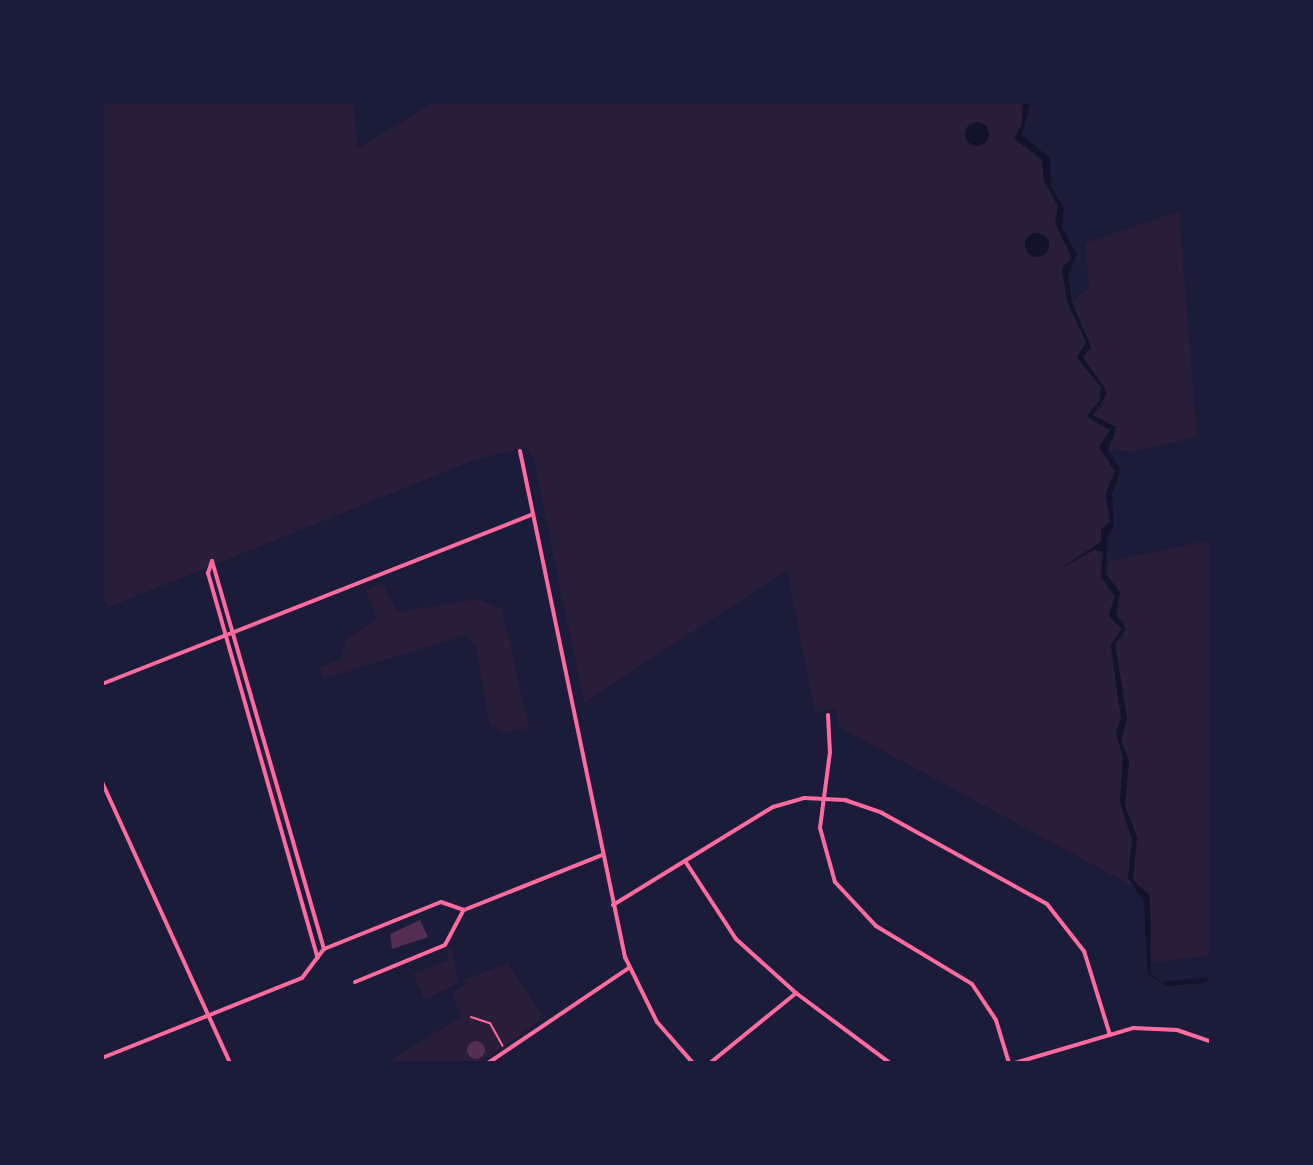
<!DOCTYPE html>
<html>
<head>
<meta charset="utf-8">
<style>
  body { margin:0 }
  #map { position:relative; width:1313px; height:1165px; overflow:hidden; background:#1b1b3a; font-family:Signika,sans-serif }
  div>[style] { position:absolute }
  [style*='--x'] { left:calc(var(--x)*1px); top:calc(var(--y)*1px); width:calc(var(--w)*1px); rotate:calc(var(--a)*1deg) }
  .green>* { inset:0; background:#2a1e3b }
  .water>* { inset:0; background:#12122b }
  .round { border-radius:50% }
  .building>* { inset:0; background:#542f53 }
  .path>* { height:2px; margin:-1px; padding:0 1px; transform-origin:1px; border-radius:1px; background:#ff6b9d }
  .minor>* { height:4px; margin:-2px; padding:0 2px; transform-origin:2px; border-radius:2px; background:#ff6b9d }
  span { translate:-50% -50%; white-space:nowrap; text-align:center; line-height:1.15; -webkit-text-stroke:8px #1b1b3a; paint-order:stroke }
  .frame { position:absolute; inset:0; border:104px solid #1b1b3a; pointer-events:none }
</style>
</head>
<body>
<div id="map">
  <div class="green">
    <i style="clip-path:polygon(102px 102px,353px 102px,358px 148px,435px 102px,1023px 102px,1022px 125px,1014px 138px,1043px 162px,1044px 181px,1058px 206px,1055px 220px,1072px 258px,1064px 265px,1068px 306px,1086px 342px,1080px 362px,1101px 387px,1100px 400px,1087px 417px,1110px 431px,1099px 447px,1115px 471px,1105px 496px,1110px 521px,1103px 528px,1101px 574px,1115px 597px,1109px 611px,1122px 629px,1111px 645px,1121px 719px,1116px 733px,1123px 757px,1120px 802px,1132px 840px,1128px 878px,1136px 888px,839px 727px,835px 708px,815px 713px,787px 570px,584px 703px,534px 459px,526px 447px,477px 459px,109px 607px,102px 597px)"></i>
    <i style="clip-path:polygon(1179px 211px,1197px 437px,1134px 452px,1108px 450px,1116px 431px,1093px 415px,1104px 404px,1105px 386px,1085px 362px,1083px 353px,1091px 346px,1072px 303px,1089px 287px,1085px 243px)"></i>
    <i style="clip-path:polygon(1211px 540px,1211px 955px,1151px 963px,1150px 897px,1133px 880px,1137px 837px,1125px 806px,1129px 761px,1121px 741px,1127px 719px,1115px 643px,1123px 637px,1124px 622px,1116px 614px,1120px 607px,1106px 574px,1109px 561px)"></i>
    <i style="clip-path:polygon(382px 583px,398px 612px,478px 599px,502px 609px,529px 728px,504px 733px,490px 725px,476px 648px,466px 635px,323px 679px,319px 668px,341px 659px,347px 638px,377px 619px,366px 590px)"></i>
    <i style="clip-path:polygon(264px 748px,285px 824px,284px 827px,260px 750px)"></i>
    <i style="clip-path:polygon(451px 947px,459px 982px,425px 1000px,413px 974px,448px 960px,446px 949px)"></i>
    <i style="clip-path:polygon(508px 963px,544px 1018px,479px 1063px,387px 1063px,461px 1016px,452px 993px,465px 985px,464px 980px)"></i>
  </div>
  <div class="water">
    <i style="clip-path:polygon(1031px 102px,1022px 135px,1050px 158px,1051px 187px,1064px 208px,1062px 228px,1077px 254px,1068px 275px,1072px 303px,1091px 347px,1083px 357px,1107px 393px,1093px 415px,1116px 427px,1108px 450px,1121px 470px,1112px 494px,1114px 525px,1107px 539px,1106px 574px,1120px 592px,1116px 614px,1126px 629px,1115px 643px,1127px 718px,1121px 741px,1129px 761px,1125px 806px,1137px 837px,1133px 880px,1150px 896px,1151px 974px,1161px 982px,1211px 977px,1204px 983px,1167px 986px,1148px 975px,1144px 901px,1128px 878px,1132px 840px,1120px 801px,1123px 757px,1116px 733px,1121px 719px,1111px 645px,1122px 629px,1109px 616px,1115px 597px,1101px 577px,1104px 552px,1094px 550px,1056px 571px,1101px 542px,1101px 530px,1110px 521px,1106px 493px,1115px 471px,1099px 447px,1110px 430px,1087px 416px,1100px 400px,1101px 387px,1077px 357px,1086px 342px,1067px 300px,1062px 269px,1072px 258px,1055px 223px,1058px 206px,1044px 181px,1042px 159px,1014px 138px,1022px 125px,1023px 103px)"></i>
    <i class="round" style="left:965px;top:122px;width:24px;height:24px"></i>
    <i class="round" style="left:1025px;top:233px;width:24px;height:24px"></i>
  </div>
  <div class="building">
    <i style="clip-path:polygon(420px 920px,428px 937px,392px 949px,390px 934px)"></i>
    <i class="round" style="left:467px;top:1041px;width:18px;height:18px"></i>
  </div>
  <div class="path">
    <i style="--x:471;--y:1017;--w:20;--a:18"></i>
    <i style="--x:490;--y:1023;--w:26;--a:61"></i>
  </div>
  <div class="minor">
    <i style="--x:520;--y:451;--w:517;--a:78.28"></i>
    <i style="--x:625;--y:957;--w:72;--a:63.8"></i>
    <i style="--x:657;--y:1022;--w:55;--a:48.7"></i>
    <i style="--x:212;--y:561;--w:13;--a:108"></i>
    <i style="--x:208;--y:573;--w:400;--a:74.1"></i>
    <i style="--x:212;--y:561;--w:404;--a:73.9"></i>
    <i style="--x:102;--y:684;--w:462;--a:-21.5"></i>
    <i style="--x:828;--y:715;--w:37;--a:87"></i>
    <i style="--x:830;--y:752;--w:77;--a:97.5"></i>
    <i style="--x:820;--y:828;--w:56;--a:74.5"></i>
    <i style="--x:835;--y:882;--w:60;--a:47"></i>
    <i style="--x:876;--y:926;--w:112;--a:31.1"></i>
    <i style="--x:972;--y:984;--w:43;--a:56.3"></i>
    <i style="--x:996;--y:1020;--w:45;--a:73.2"></i>
    <i style="--x:102;--y:782;--w:309;--a:65.5"></i>
    <i style="--x:685;--y:861;--w:93;--a:56.8"></i>
    <i style="--x:736;--y:939;--w:81;--a:42"></i>
    <i style="--x:796;--y:993;--w:117;--a:36.7"></i>
    <i style="--x:613;--y:905;--w:188;--a:-31.5"></i>
    <i style="--x:773;--y:807;--w:32;--a:-16"></i>
    <i style="--x:804;--y:798;--w:41;--a:2.8"></i>
    <i style="--x:845;--y:800;--w:39;--a:19"></i>
    <i style="--x:882;--y:813;--w:188;--a:28.9"></i>
    <i style="--x:1047;--y:904;--w:60;--a:51.8"></i>
    <i style="--x:1084;--y:951;--w:88;--a:72.8"></i>
    <i style="--x:355;--y:982;--w:97;--a:-22.3"></i>
    <i style="--x:445;--y:945;--w:40;--a:-62"></i>
    <i style="--x:464;--y:910;--w:149;--a:-21.7"></i>
    <i style="--x:102;--y:1058;--w:215;--a:-21.8"></i>
    <i style="--x:302;--y:978;--w:36;--a:-53"></i>
    <i style="--x:324;--y:949;--w:126;--a:-21.9"></i>
    <i style="--x:441;--y:902;--w:24;--a:19"></i>
    <i style="--x:488;--y:1063;--w:170;--a:-34"></i>
    <i style="--x:710;--y:1063;--w:111;--a:-39.1"></i>
    <i style="--x:1015;--y:1063;--w:123;--a:-16.5"></i>
    <i style="--x:1133;--y:1028;--w:44;--a:2.6"></i>
    <i style="--x:1177;--y:1030;--w:36;--a:19"></i>
  </div>
  <div class="frame"></div>
</div>
</body>
</html>
